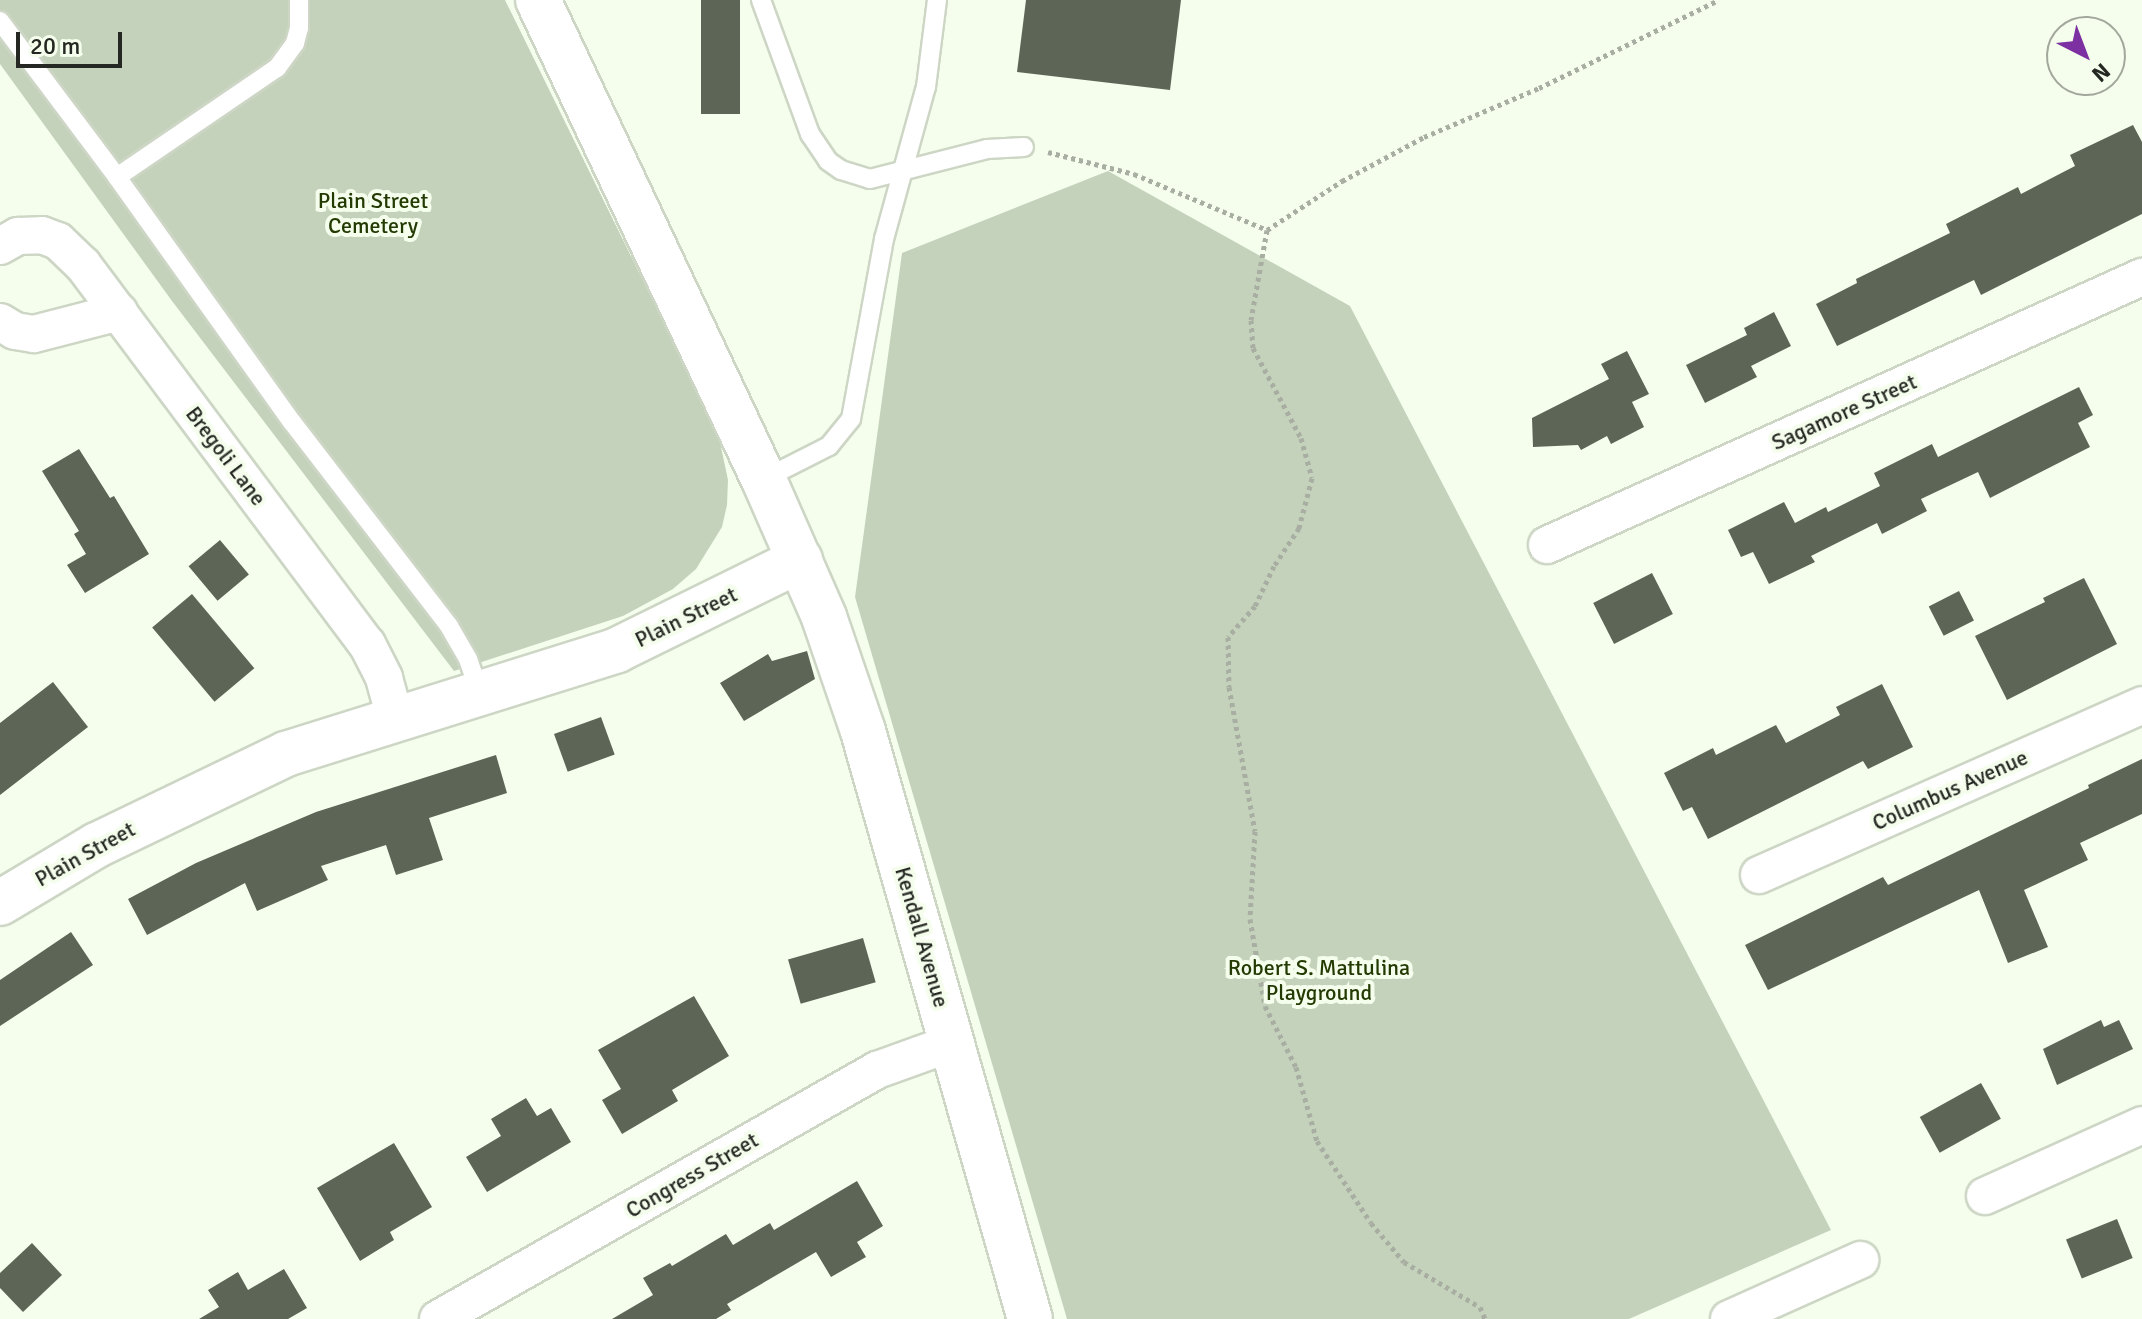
<!DOCTYPE html>
<html>
<head>
<meta charset="utf-8">
<style>
  body { margin:0 }
  #map { position:relative; width:2142px; height:1319px; overflow:hidden; background:#f5feed; font-family:Signika,sans-serif }
  div>[style] { position:absolute }
  [style*='--x'] { left:calc(var(--x)*1px); top:calc(var(--y)*1px); width:calc(var(--w)*1px); rotate:calc(var(--a)*1deg) }
  .green>* { inset:0; background:#c5d2bb }
  .building>* { inset:0; background:#5d6557; transform-origin:0 0 }
  .path>* { height:5px; margin-top:-2.5px; transform-origin:0; background:repeating-linear-gradient(90deg,#a8afa2 0 4px,transparent 0 8px) }
  .roads { filter:drop-shadow(2px 0 #cdd6c5) drop-shadow(-2px 0 #cdd6c5) drop-shadow(0 2px #cdd6c5) drop-shadow(0 -2px #cdd6c5) }
  .service>* { height:18px; margin:-9px; padding:0 9px; transform-origin:9px; border-radius:9px; background:#fff }
  .minor>* { height:36px; margin:-18px; padding:0 18px; transform-origin:18px; border-radius:18px; background:#fff }
  .tertiary>* { height:44px; margin:-22px; padding:0 22px; transform-origin:22px; border-radius:22px; background:#fff }
  span { translate:-50% -50%; white-space:nowrap; text-align:center; line-height:1.15; -webkit-text-stroke:8px #f5feed; paint-order:stroke }
  .park-label { font-size:22px; color:#233a03 }
  .street-label { font-size:22px; color:#252822 }
  .north { position:absolute; left:2046px; top:16px; width:80px; height:80px; box-sizing:border-box; background:#f5feed; border:2px solid #a2a89c; border-radius:50%; rotate:138deg; font-size:22px; font-weight:700; line-height:32px; text-align:center; color:#252822 }
  .north::after { content:''; display:block; margin:auto; width:28px; height:36px; background:#7c30a1; clip-path:polygon(50% 0,100% 100%,50% 72%,0 100%) }
  .scale { position:absolute; left:16px; top:32px; width:106px; height:36px; box-sizing:border-box; border:4px solid #252822; border-top:0; padding-left:10px; font-size:24px; line-height:28px; white-space:nowrap; color:#252822; -webkit-text-stroke:6px #f5feed; paint-order:stroke }
</style>
</head>
<body>
<div id="map">
  <div class="green">
    <i style="clip-path:polygon(0 0,505px 0,718px 433px,728px 480px,727px 505px,722px 527px,696px 569px,673px 589px,623px 616px,454px 671px,172px 301px,0 64px)"></i>
    <i style="clip-path:polygon(1108px 171px,1350px 306px,1831px 1230px,1629px 1319px,1067px 1319px,855px 597px,902px 253px)"></i>
  </div>
  <div class="building">
    <i style="left:701px;top:0;width:39px;height:114px"></i>
    <i style="clip-path:polygon(1026px 0,1181px 0,1170px 90px,1017px 72px)"></i>
    <i style="clip-path:polygon(2133px 125px,2142px 142px,2142px 214px,1981px 295px,1974px 280px,1837px 346px,1816px 304px,1857px 283px,1856px 279px,1950px 233px,1946px 224px,2018px 187px,2021px 194px,2075px 166px,2070px 155px)"></i>
    <i style="clip-path:polygon(1774px 312px,1791px 346px,1751px 366px,1757px 377px,1705px 403px,1686px 365px,1747px 335px,1744px 328px)"></i>
    <i style="clip-path:polygon(1627px 351px,1649px 394px,1632px 402px,1644px 427px,1611px 444px,1607px 436px,1581px 450px,1578px 445px,1533px 447px,1532px 418px,1609px 379px,1601px 364px)"></i>
    <i style="clip-path:polygon(2079px 387px,2093px 415px,2078px 423px,2090px 447px,1990px 498px,1978px 472px,1921px 499px,1927px 511px,1882px 534px,1877px 523px,1811px 556px,1815px 562px,1769px 584px,1753px 552px,1741px 557px,1728px 530px,1784px 502px,1795px 523px,1826px 507px,1828px 512px,1880px 486px,1874px 473px,1932px 444px,1938px 457px)"></i>
    <i style="clip-path:polygon(79px 449px,110px 498px,114px 496px,149px 554px,85px 593px,67px 565px,86px 554px,74px 534px,79px 531px,42px 471px)"></i>
    <i style="left:220px;top:540px;width:45px;height:41px;rotate:50deg"></i>
    <i style="left:1652px;top:573px;width:46px;height:66px;rotate:63deg"></i>
    <i style="clip-path:polygon(2084px 578px,2117px 644px,2007px 700px,1975px 636px,2045px 602px,2043px 598px)"></i>
    <i style="left:1959px;top:591px;width:33px;height:34px;rotate:63deg"></i>
    <i style="left:192px;top:594px;width:97px;height:52px;rotate:50deg"></i>
    <i style="clip-path:polygon(807px 651px,815px 679px,744px 721px,720px 683px,768px 654px,772px 661px)"></i>
    <i style="clip-path:polygon(53px 682px,88px 727px,0 795px,0 723px)"></i>
    <i style="clip-path:polygon(1882px 684px,1913px 747px,1868px 769px,1863px 761px,1708px 839px,1692px 807px,1683px 811px,1664px 773px,1713px 748px,1716px 755px,1776px 725px,1786px 743px,1840px 715px,1836px 707px)"></i>
    <i style="left:601px;top:717px;width:40px;height:50px;rotate:70deg"></i>
    <i style="clip-path:polygon(496px 755px,507px 793px,429px 818px,443px 860px,396px 875px,386px 845px,321px 866px,328px 880px,257px 911px,245px 883px,147px 935px,128px 899px,196px 863px,316px 812px)"></i>
    <i style="clip-path:polygon(2142px 759px,2142px 814px,2080px 843px,2088px 860px,2024px 890px,2048px 947px,2008px 963px,1979px 890px,1768px 990px,1745px 945px,1883px 877px,1888px 885px,2089px 788px,2088px 785px)"></i>
    <i style="clip-path:polygon(71px 932px,93px 965px,0 1026px,0 980px)"></i>
    <i style="left:863px;top:938px;width:46px;height:78px;rotate:74deg"></i>
    <i style="clip-path:polygon(694px 996px,729px 1056px,672px 1090px,678px 1101px,622px 1134px,602px 1100px,621px 1089px,598px 1050px)"></i>
    <i style="clip-path:polygon(2101px 1020px,2104px 1027px,2119px 1020px,2133px 1049px,2057px 1085px,2043px 1049px)"></i>
    <i style="left:1981px;top:1083px;width:41px;height:70px;rotate:61deg"></i>
    <i style="clip-path:polygon(526px 1098px,537px 1116px,551px 1108px,571px 1142px,487px 1192px,466px 1157px,501px 1136px,491px 1119px)"></i>
    <i style="clip-path:polygon(394px 1143px,432px 1207px,390px 1232px,394px 1240px,360px 1261px,317px 1188px)"></i>
    <i style="clip-path:polygon(857px 1181px,883px 1226px,857px 1242px,866px 1257px,831px 1277px,816px 1252px,727px 1304px,731px 1310px,716px 1319px,612px 1319px,653px 1295px,643px 1278px,670px 1263px,672px 1266px,726px 1234px,733px 1245px,770px 1223px,774px 1230px)"></i>
    <i style="left:2117px;top:1219px;width:42px;height:55px;rotate:68deg"></i>
    <i style="clip-path:polygon(32px 1243px,62px 1275px,23px 1312px,0 1288px,0 1273px)"></i>
    <i style="clip-path:polygon(284px 1269px,307px 1308px,288px 1319px,199px 1319px,219px 1307px,208px 1290px,238px 1272px,248px 1290px)"></i>
  </div>
  <div class="path">
    <i style="--x:1048;--y:152;--w:89;--a:14.3"></i>
    <i style="--x:1134;--y:174;--w:144;--a:22.8"></i>
    <i style="--x:1267;--y:230;--w:91;--a:100.1"></i>
    <i style="--x:1251;--y:320;--w:28;--a:86"></i>
    <i style="--x:1253;--y:348;--w:102;--a:61.9"></i>
    <i style="--x:1301;--y:438;--w:41;--a:74.6"></i>
    <i style="--x:1312;--y:478;--w:52;--a:104.6"></i>
    <i style="--x:1299;--y:528;--w:45;--a:123.3"></i>
    <i style="--x:1274;--y:566;--w:44;--a:115.4"></i>
    <i style="--x:1255;--y:606;--w:41;--a:131.1"></i>
    <i style="--x:1228;--y:637;--w:50;--a:88.9"></i>
    <i style="--x:1229;--y:687;--w:146;--a:79.8"></i>
    <i style="--x:1255;--y:831;--w:88;--a:93.3"></i>
    <i style="--x:1250;--y:919;--w:88;--a:80.2"></i>
    <i style="--x:1265;--y:1006;--w:68;--a:63.1"></i>
    <i style="--x:1296;--y:1067;--w:77;--a:74.2"></i>
    <i style="--x:1317;--y:1141;--w:98;--a:56.6"></i>
    <i style="--x:1371;--y:1223;--w:51;--a:49.8"></i>
    <i style="--x:1404;--y:1262;--w:88;--a:30.6"></i>
    <i style="--x:1480;--y:1307;--w:13;--a:67"></i>
    <i style="--x:1267;--y:230;--w:90;--a:-33.2"></i>
    <i style="--x:1342;--y:181;--w:93;--a:-28.2"></i>
    <i style="--x:1424;--y:137;--w:125;--a:-23.1"></i>
    <i style="--x:1539;--y:88;--w:200;--a:-26.1"></i>
  </div>
  <div class="roads">
    <div class="service">
      <i style="--x:761;--y:0;--w:143;--a:69.9"></i>
      <i style="--x:810;--y:134;--w:32;--a:56"></i>
      <i style="--x:828;--y:161;--w:16;--a:35"></i>
      <i style="--x:841;--y:170;--w:30;--a:17"></i>
      <i style="--x:870;--y:179;--w:121;--a:-14.4"></i>
      <i style="--x:987;--y:149;--w:37;--a:-3"></i>
      <i style="--x:0;--y:21;--w:195;--a:53.1"></i>
      <i style="--x:117;--y:177;--w:301;--a:54.5"></i>
      <i style="--x:292;--y:422;--w:257;--a:52.4"></i>
      <i style="--x:449;--y:626;--w:38;--a:60"></i>
      <i style="--x:468;--y:659;--w:37;--a:71"></i>
      <i style="--x:117;--y:177;--w:194;--a:-34.3"></i>
      <i style="--x:277;--y:68;--w:31;--a:-54"></i>
      <i style="--x:295;--y:43;--w:16;--a:-75"></i>
      <i style="--x:299;--y:28;--w:28;--a:-90"></i>
      <i style="--x:764;--y:479;--w:73;--a:-26.9"></i>
      <i style="--x:829;--y:446;--w:35;--a:-51"></i>
      <i style="--x:851;--y:419;--w:183;--a:-79.6"></i>
      <i style="--x:884;--y:239;--w:158;--a:-74.6"></i>
      <i style="--x:926;--y:87;--w:88;--a:-82.8"></i>
    </div>
    <div class="minor">
      <i style="--x:0;--y:246;--w:21;--a:-29"></i>
      <i style="--x:18;--y:236;--w:24;--a:-2"></i>
      <i style="--x:42;--y:235;--w:17;--a:21"></i>
      <i style="--x:58;--y:241;--w:35;--a:44"></i>
      <i style="--x:83;--y:265;--w:474;--a:53.2"></i>
      <i style="--x:367;--y:644;--w:38;--a:63"></i>
      <i style="--x:384;--y:678;--w:41;--a:74.6"></i>
      <i style="--x:0;--y:322;--w:17;--a:31"></i>
      <i style="--x:15;--y:331;--w:19;--a:9"></i>
      <i style="--x:34;--y:334;--w:88;--a:-14.5"></i>
      <i style="--x:1547;--y:545;--w:653;--a:-24.25"></i>
      <i style="--x:1759;--y:875;--w:419;--a:-23.9"></i>
      <i style="--x:1985;--y:1196;--w:172;--a:-24.3"></i>
      <i style="--x:438;--y:1319;--w:505;--a:-29.56"></i>
      <i style="--x:877;--y:1070;--w:80;--a:-19.8"></i>
      <i style="--x:1729;--y:1319;--w:144;--a:-24.2"></i>
    </div>
    <div class="tertiary">
      <i style="--x:538;--y:0;--w:531;--a:64.79"></i>
      <i style="--x:764;--y:480;--w:150;--a:66.3"></i>
      <i style="--x:824;--y:617;--w:120;--a:71.1"></i>
      <i style="--x:863;--y:731;--w:611;--a:74.14"></i>
      <i style="--x:0;--y:903;--w:113;--a:-30.9"></i>
      <i style="--x:97;--y:845;--w:210;--a:-25.7"></i>
      <i style="--x:286;--y:754;--w:347;--a:-17.4"></i>
      <i style="--x:617;--y:650;--w:204;--a:-26.2"></i>
    </div>
  </div>
  <div class="park-label">
    <span style="left:373px;top:213px">Plain Street<br>Cemetery</span>
    <span style="left:1319px;top:980px">Robert S. Mattulina<br>Playground</span>
  </div>
  <div class="street-label">
    <span style="left:1844px;top:412px;rotate:-24deg">Sagamore Street</span>
    <span style="left:226px;top:456px;rotate:53deg">Bregoli Lane</span>
    <span style="left:686px;top:617px;rotate:-26deg">Plain Street</span>
    <span style="left:1950px;top:790px;rotate:-24deg">Columbus Avenue</span>
    <span style="left:85px;top:854px;rotate:-29deg">Plain Street</span>
    <span style="left:922px;top:937px;rotate:74deg">Kendall Avenue</span>
    <span style="left:692px;top:1175px;rotate:-30deg">Congress Street</span>
  </div>
  <div class="north">N</div>
  <div class="scale">20 m</div>
</div>
</body>
</html>
